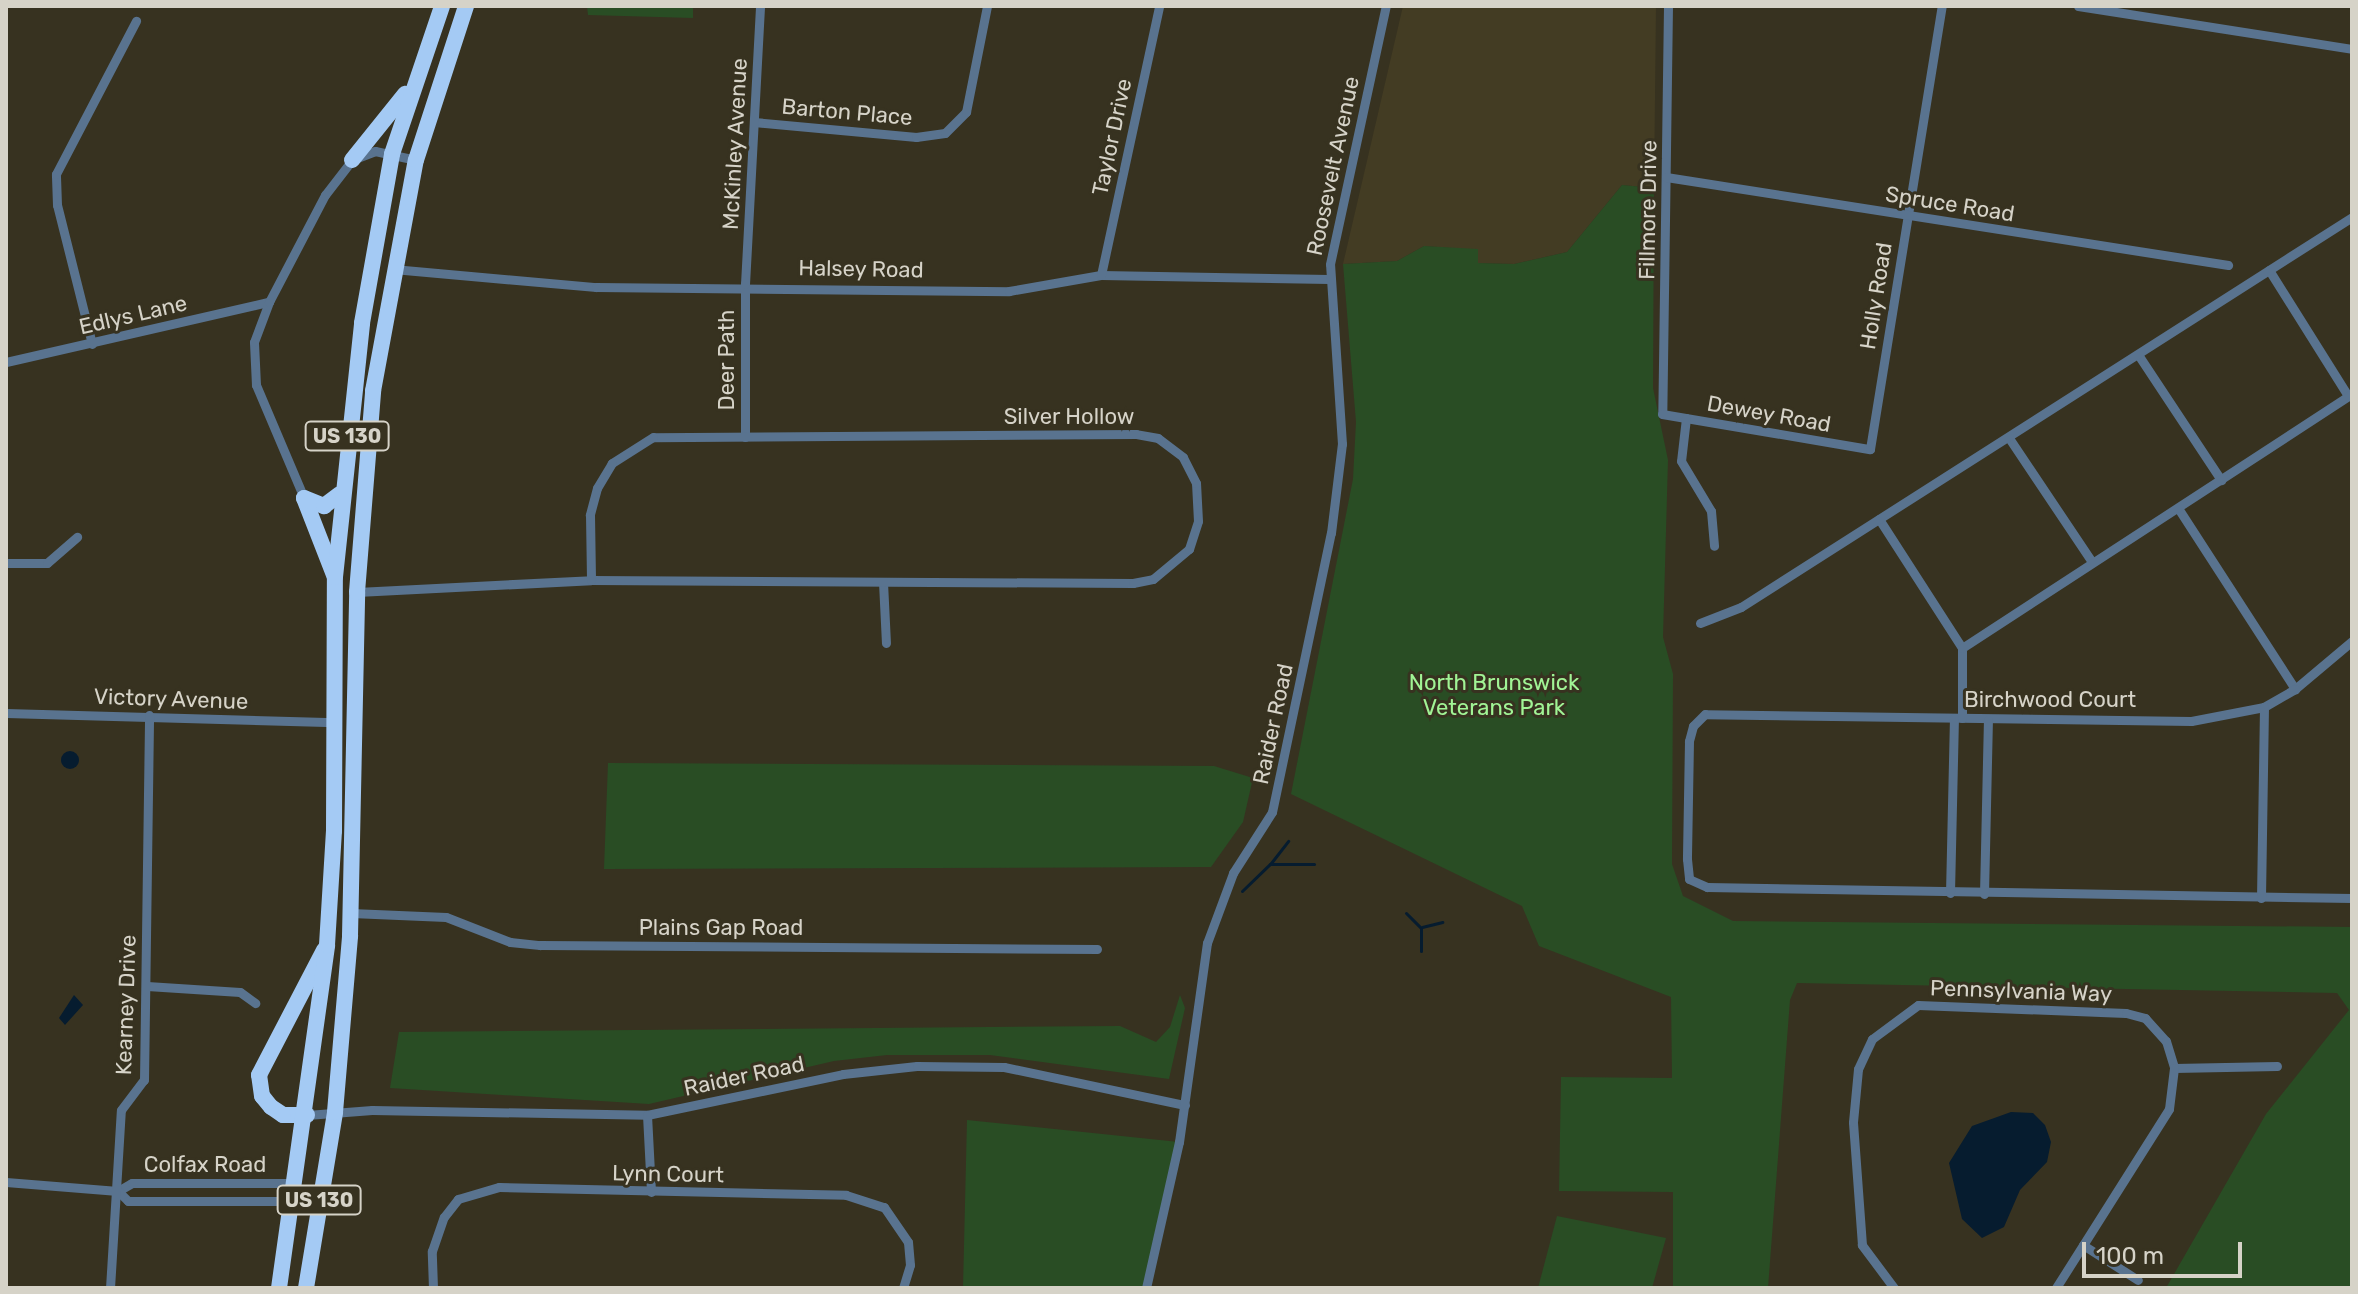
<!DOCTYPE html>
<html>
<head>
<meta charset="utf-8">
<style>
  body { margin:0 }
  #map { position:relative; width:2358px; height:1294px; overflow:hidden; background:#373220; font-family:Rubik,sans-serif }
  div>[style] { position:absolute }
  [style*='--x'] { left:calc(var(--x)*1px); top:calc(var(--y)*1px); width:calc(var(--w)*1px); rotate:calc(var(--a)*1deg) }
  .built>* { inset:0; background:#433c23 }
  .green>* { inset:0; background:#294d24 }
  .water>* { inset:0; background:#061c2f }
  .round { border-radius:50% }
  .stream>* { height:3px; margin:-1.5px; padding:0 1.5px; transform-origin:1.5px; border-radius:1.5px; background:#061c2f }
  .street>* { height:9px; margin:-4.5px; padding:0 4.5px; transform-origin:4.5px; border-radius:4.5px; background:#59738f }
  .highway>* { height:16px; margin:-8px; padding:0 8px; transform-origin:8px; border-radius:8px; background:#a4caf4 }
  span { translate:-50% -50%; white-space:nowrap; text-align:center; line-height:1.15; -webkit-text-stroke:6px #373220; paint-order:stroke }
  .shield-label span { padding:2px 6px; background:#373220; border:2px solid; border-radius:6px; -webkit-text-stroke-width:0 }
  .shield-label { font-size:20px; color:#d6d3c8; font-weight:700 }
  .street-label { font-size:22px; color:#d6d3c8 }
  .park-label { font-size:22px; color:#a1f495 }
  .frame { position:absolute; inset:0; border:8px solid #d6d3c8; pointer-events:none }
  .scale { position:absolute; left:2082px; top:1242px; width:160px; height:36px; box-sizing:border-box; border:4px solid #d6d3c8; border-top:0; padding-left:10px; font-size:24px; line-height:28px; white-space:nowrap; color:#d6d3c8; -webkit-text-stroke:6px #373220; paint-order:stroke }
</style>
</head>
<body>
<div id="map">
  <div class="built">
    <i style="clip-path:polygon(1403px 6px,1656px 6px,1654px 188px,1622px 185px,1567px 252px,1514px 264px,1477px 263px,1478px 250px,1424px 246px,1397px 261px,1343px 264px)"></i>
  </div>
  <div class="green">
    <i style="clip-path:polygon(587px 6px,693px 6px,693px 18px,588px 15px)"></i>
    <i style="clip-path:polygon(1622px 185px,1654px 188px,1653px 388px,1668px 460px,1663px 637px,1673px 674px,1672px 864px,1683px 896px,1733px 921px,2352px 927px,2352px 1288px,2166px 1288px,2266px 1114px,2349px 1010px,2337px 993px,1797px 983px,1790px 1000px,1768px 1288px,1673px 1288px,1673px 1192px,1559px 1191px,1561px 1077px,1672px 1078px,1671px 997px,1539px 946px,1522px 906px,1291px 794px,1353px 479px,1356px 422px,1343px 264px,1397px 261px,1424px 246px,1478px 249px,1478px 263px,1514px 264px,1567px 252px)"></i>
    <i style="clip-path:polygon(608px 763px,1214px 766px,1253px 778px,1243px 822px,1211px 867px,604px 869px)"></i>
    <i style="clip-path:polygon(1180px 995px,1185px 1008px,1169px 1079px,990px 1055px,887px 1055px,834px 1061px,649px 1104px,390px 1088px,399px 1032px,1120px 1026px,1156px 1042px,1170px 1027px)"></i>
    <i style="clip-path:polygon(967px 1120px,1179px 1142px,1150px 1288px,963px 1288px)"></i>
    <i style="clip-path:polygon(1557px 1216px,1666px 1238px,1652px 1288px,1538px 1288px)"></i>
  </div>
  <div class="water">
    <i class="round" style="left:61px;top:751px;width:18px;height:18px"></i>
    <i style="clip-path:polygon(74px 995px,83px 1005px,65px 1025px,59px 1018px)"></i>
    <i style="clip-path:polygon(2011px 1112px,2033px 1113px,2045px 1125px,2051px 1142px,2047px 1162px,2020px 1190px,2004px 1227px,1982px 1238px,1962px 1219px,1949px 1163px,1972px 1126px)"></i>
  </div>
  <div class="stream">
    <i style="--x:1271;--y:863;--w:28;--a:-52"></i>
    <i style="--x:1242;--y:891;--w:39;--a:-44"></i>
    <i style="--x:1270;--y:864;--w:44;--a:0"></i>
    <i style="--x:1406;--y:913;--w:21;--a:45"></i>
    <i style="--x:1421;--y:928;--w:23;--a:90"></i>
    <i style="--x:1422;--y:927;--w:21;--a:-14"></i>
  </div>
  <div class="street">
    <i style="--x:1668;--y:6;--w:408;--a:90.8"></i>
    <i style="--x:1662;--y:414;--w:211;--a:9.6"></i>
    <i style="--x:1870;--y:449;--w:449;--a:-80.8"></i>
    <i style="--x:2078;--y:6;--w:277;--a:8.9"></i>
    <i style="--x:754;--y:122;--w:163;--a:5.3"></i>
    <i style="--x:916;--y:137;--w:29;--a:-8"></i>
    <i style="--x:945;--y:133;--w:30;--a:-45"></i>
    <i style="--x:966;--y:112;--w:108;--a:-78.8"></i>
    <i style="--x:1666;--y:177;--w:569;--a:8.9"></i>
    <i style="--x:393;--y:269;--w:204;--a:5.1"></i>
    <i style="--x:596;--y:287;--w:413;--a:0.6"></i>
    <i style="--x:1009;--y:291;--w:93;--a:-9.9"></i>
    <i style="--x:1101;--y:275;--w:228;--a:1"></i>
    <i style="--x:2269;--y:270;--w:149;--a:57.9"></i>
    <i style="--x:1101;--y:275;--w:275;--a:-77.8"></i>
    <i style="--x:92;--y:344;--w:143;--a:-104.1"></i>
    <i style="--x:57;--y:205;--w:31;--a:-92"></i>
    <i style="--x:56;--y:174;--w:173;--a:-62.4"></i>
    <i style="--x:2139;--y:356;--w:149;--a:56.5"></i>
    <i style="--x:6;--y:362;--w:270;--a:-12.9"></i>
    <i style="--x:1686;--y:418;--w:43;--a:96.6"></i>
    <i style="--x:1681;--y:461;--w:58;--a:59"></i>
    <i style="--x:1711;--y:511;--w:35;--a:85"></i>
    <i style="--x:745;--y:437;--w:153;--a:-90"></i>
    <i style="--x:745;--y:284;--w:278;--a:-86.9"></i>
    <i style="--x:2009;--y:438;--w:149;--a:56.2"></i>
    <i style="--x:304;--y:498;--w:123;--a:-113"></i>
    <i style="--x:256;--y:385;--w:43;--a:-92.7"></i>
    <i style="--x:254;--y:342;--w:43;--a:-69.4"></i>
    <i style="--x:269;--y:302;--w:121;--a:-62.4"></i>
    <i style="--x:325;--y:195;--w:44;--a:-52.4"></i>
    <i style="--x:352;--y:160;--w:25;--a:-21"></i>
    <i style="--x:375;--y:151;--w:42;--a:12.4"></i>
    <i style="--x:2178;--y:508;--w:216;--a:57.1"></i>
    <i style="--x:1879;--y:519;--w:153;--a:57.2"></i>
    <i style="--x:6;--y:563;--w:41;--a:0"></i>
    <i style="--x:47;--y:563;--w:40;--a:-41"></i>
    <i style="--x:883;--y:582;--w:61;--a:87.2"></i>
    <i style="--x:357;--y:592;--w:234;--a:-2.9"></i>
    <i style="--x:591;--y:580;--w:542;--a:0.32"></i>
    <i style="--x:1133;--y:583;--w:20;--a:-11"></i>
    <i style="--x:1153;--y:579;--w:47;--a:-39.8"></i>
    <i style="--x:1189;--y:549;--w:29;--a:-72"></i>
    <i style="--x:1198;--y:521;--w:38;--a:-93"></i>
    <i style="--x:1196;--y:483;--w:29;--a:-117"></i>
    <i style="--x:1183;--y:457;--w:31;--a:-143"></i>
    <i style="--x:1158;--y:438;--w:22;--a:-170"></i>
    <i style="--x:1136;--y:434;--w:483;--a:179.6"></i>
    <i style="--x:653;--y:437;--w:49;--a:147.6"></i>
    <i style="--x:612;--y:463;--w:29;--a:121"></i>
    <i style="--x:597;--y:488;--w:28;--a:105"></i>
    <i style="--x:590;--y:515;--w:65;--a:89.1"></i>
    <i style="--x:1700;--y:623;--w:44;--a:-21.3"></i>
    <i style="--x:1741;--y:607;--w:725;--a:-32.55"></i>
    <i style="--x:2352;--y:641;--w:75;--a:139.9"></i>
    <i style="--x:2295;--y:689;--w:36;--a:150"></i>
    <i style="--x:2264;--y:707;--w:74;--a:169.1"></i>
    <i style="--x:2191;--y:721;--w:486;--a:-179.2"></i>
    <i style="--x:1705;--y:714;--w:17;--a:135"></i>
    <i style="--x:1693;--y:726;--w:16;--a:105"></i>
    <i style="--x:1689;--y:741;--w:118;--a:91"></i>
    <i style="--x:1687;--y:859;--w:20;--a:84"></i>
    <i style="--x:1689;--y:879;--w:20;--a:24"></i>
    <i style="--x:1707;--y:887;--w:645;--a:0.98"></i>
    <i style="--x:6;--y:713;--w:329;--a:1.6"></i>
    <i style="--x:1962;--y:718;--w:70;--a:-90"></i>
    <i style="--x:1962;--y:648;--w:465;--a:-33.1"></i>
    <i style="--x:1950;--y:893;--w:175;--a:-88.7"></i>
    <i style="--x:1984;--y:894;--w:174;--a:-88.7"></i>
    <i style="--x:2261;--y:898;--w:191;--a:-89.1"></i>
    <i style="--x:351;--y:913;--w:95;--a:2.4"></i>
    <i style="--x:446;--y:917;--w:69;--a:21.3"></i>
    <i style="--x:510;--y:942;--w:30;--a:6"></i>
    <i style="--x:540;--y:945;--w:557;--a:0.41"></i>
    <i style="--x:147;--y:986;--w:93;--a:3.7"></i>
    <i style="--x:240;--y:992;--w:19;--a:36"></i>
    <i style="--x:2174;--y:1068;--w:103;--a:-1.1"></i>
    <i style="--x:307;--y:1115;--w:65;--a:-4.4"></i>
    <i style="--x:372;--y:1110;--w:275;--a:1"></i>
    <i style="--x:647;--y:1115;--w:200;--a:-11.8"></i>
    <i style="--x:843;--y:1074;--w:74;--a:-6.2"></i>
    <i style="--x:917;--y:1066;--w:87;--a:0.7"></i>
    <i style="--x:1004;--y:1067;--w:185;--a:11.9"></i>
    <i style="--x:647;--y:1115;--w:77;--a:87"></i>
    <i style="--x:6;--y:1182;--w:112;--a:4.6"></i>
    <i style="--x:118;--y:1191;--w:16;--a:-30"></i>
    <i style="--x:132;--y:1183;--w:162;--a:0"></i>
    <i style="--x:118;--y:1191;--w:14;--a:45"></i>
    <i style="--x:128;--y:1201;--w:164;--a:0"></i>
    <i style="--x:2083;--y:1245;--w:65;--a:32.5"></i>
    <i style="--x:110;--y:1288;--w:178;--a:-86.5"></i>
    <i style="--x:121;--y:1110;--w:38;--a:-53"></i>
    <i style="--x:144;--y:1080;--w:365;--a:-89.2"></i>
    <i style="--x:433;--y:1288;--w:37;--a:-92"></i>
    <i style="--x:432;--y:1251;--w:36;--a:-71"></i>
    <i style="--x:444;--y:1217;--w:23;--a:-52"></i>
    <i style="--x:458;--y:1199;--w:43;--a:-16.3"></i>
    <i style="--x:499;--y:1187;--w:347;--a:1.3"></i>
    <i style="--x:846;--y:1195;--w:40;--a:18"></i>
    <i style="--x:884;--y:1207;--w:42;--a:55.6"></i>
    <i style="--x:908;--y:1242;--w:23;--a:85"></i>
    <i style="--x:910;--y:1265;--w:24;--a:107"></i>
    <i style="--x:1146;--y:1288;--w:150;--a:-77.3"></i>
    <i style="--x:1179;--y:1142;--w:201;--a:-82"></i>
    <i style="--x:1207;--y:943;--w:75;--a:-69.6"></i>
    <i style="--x:1233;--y:873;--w:72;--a:-57.4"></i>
    <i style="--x:1272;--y:812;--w:285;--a:-78.1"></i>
    <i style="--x:1331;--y:533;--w:90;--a:-83"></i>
    <i style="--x:1342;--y:444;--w:180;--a:-93.8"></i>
    <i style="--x:1330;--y:264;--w:264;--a:-77.8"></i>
    <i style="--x:1894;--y:1288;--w:54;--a:-126.7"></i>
    <i style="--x:1862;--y:1245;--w:123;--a:-94.2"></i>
    <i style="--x:1853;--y:1122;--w:53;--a:-84.6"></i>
    <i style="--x:1858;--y:1069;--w:33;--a:-65"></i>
    <i style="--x:1872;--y:1039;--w:57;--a:-36.5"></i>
    <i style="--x:1918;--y:1005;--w:208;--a:2.2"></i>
    <i style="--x:2126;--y:1013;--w:20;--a:15"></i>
    <i style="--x:2145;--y:1018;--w:31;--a:48"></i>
    <i style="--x:2166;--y:1041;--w:28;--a:73"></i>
    <i style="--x:2174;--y:1068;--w:41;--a:97"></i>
    <i style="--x:2169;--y:1109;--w:212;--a:122.3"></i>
  </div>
  <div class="highway">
    <i style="--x:352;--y:160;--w:85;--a:-51.2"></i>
    <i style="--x:304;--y:498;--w:83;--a:68.7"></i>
    <i style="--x:304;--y:498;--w:22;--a:22"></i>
    <i style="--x:324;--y:506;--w:20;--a:-37"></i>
    <i style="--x:307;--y:1115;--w:24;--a:180"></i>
    <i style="--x:283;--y:1115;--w:14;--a:-146"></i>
    <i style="--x:271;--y:1107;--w:14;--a:-129"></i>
    <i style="--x:262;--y:1096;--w:21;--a:-98"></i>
    <i style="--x:259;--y:1075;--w:141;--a:-62.5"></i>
    <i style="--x:279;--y:1288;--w:346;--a:-82"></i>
    <i style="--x:327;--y:945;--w:114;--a:-86.5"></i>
    <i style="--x:334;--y:831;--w:254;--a:-89.8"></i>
    <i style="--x:335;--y:577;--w:255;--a:-83.9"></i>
    <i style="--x:362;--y:323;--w:172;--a:-79.9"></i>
    <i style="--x:392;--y:154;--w:156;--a:-71.3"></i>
    <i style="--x:306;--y:1288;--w:178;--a:-80.6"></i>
    <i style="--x:335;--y:1112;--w:177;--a:-85.1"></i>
    <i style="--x:350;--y:936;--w:344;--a:-88.8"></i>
    <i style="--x:357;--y:592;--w:202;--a:-85.4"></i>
    <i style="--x:373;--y:391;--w:235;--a:-79.5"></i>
    <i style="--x:416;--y:160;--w:162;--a:-72"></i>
  </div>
  <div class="shield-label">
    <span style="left:347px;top:436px">US 130</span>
    <span style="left:319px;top:1200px">US 130</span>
  </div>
  <div class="street-label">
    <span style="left:847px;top:112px;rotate:5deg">Barton Place</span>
    <span style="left:1112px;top:137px;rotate:-78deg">Taylor Drive</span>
    <span style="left:735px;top:144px;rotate:-87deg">McKinley Avenue</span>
    <span style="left:1333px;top:166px;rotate:-78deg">Roosevelt Avenue</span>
    <span style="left:1950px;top:204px;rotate:9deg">Spruce Road</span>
    <span style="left:1648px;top:210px;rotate:-89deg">Fillmore Drive</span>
    <span style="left:861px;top:269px;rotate:1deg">Halsey Road</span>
    <span style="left:1876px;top:296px;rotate:-81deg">Holly Road</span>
    <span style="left:133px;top:315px;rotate:-13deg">Edlys Lane</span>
    <span style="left:727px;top:360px;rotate:-90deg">Deer Path</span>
    <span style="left:1769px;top:414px;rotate:10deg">Dewey Road</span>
    <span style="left:1069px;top:417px">Silver Hollow</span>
    <span style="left:171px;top:699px;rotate:2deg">Victory Avenue</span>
    <span style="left:2050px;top:700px">Birchwood Court</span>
    <span style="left:1273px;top:724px;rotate:-78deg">Raider Road</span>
    <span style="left:721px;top:928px">Plains Gap Road</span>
    <span style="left:2021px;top:991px;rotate:2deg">Pennsylvania Way</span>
    <span style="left:126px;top:1005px;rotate:-88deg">Kearney Drive</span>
    <span style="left:744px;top:1076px;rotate:-12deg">Raider Road</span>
    <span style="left:205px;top:1165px">Colfax Road</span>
    <span style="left:668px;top:1174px;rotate:1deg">Lynn Court</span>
  </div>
  <div class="park-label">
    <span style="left:1494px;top:695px">North Brunswick<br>Veterans Park</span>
  </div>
  <div class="frame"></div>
  <div class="scale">100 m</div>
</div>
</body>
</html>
